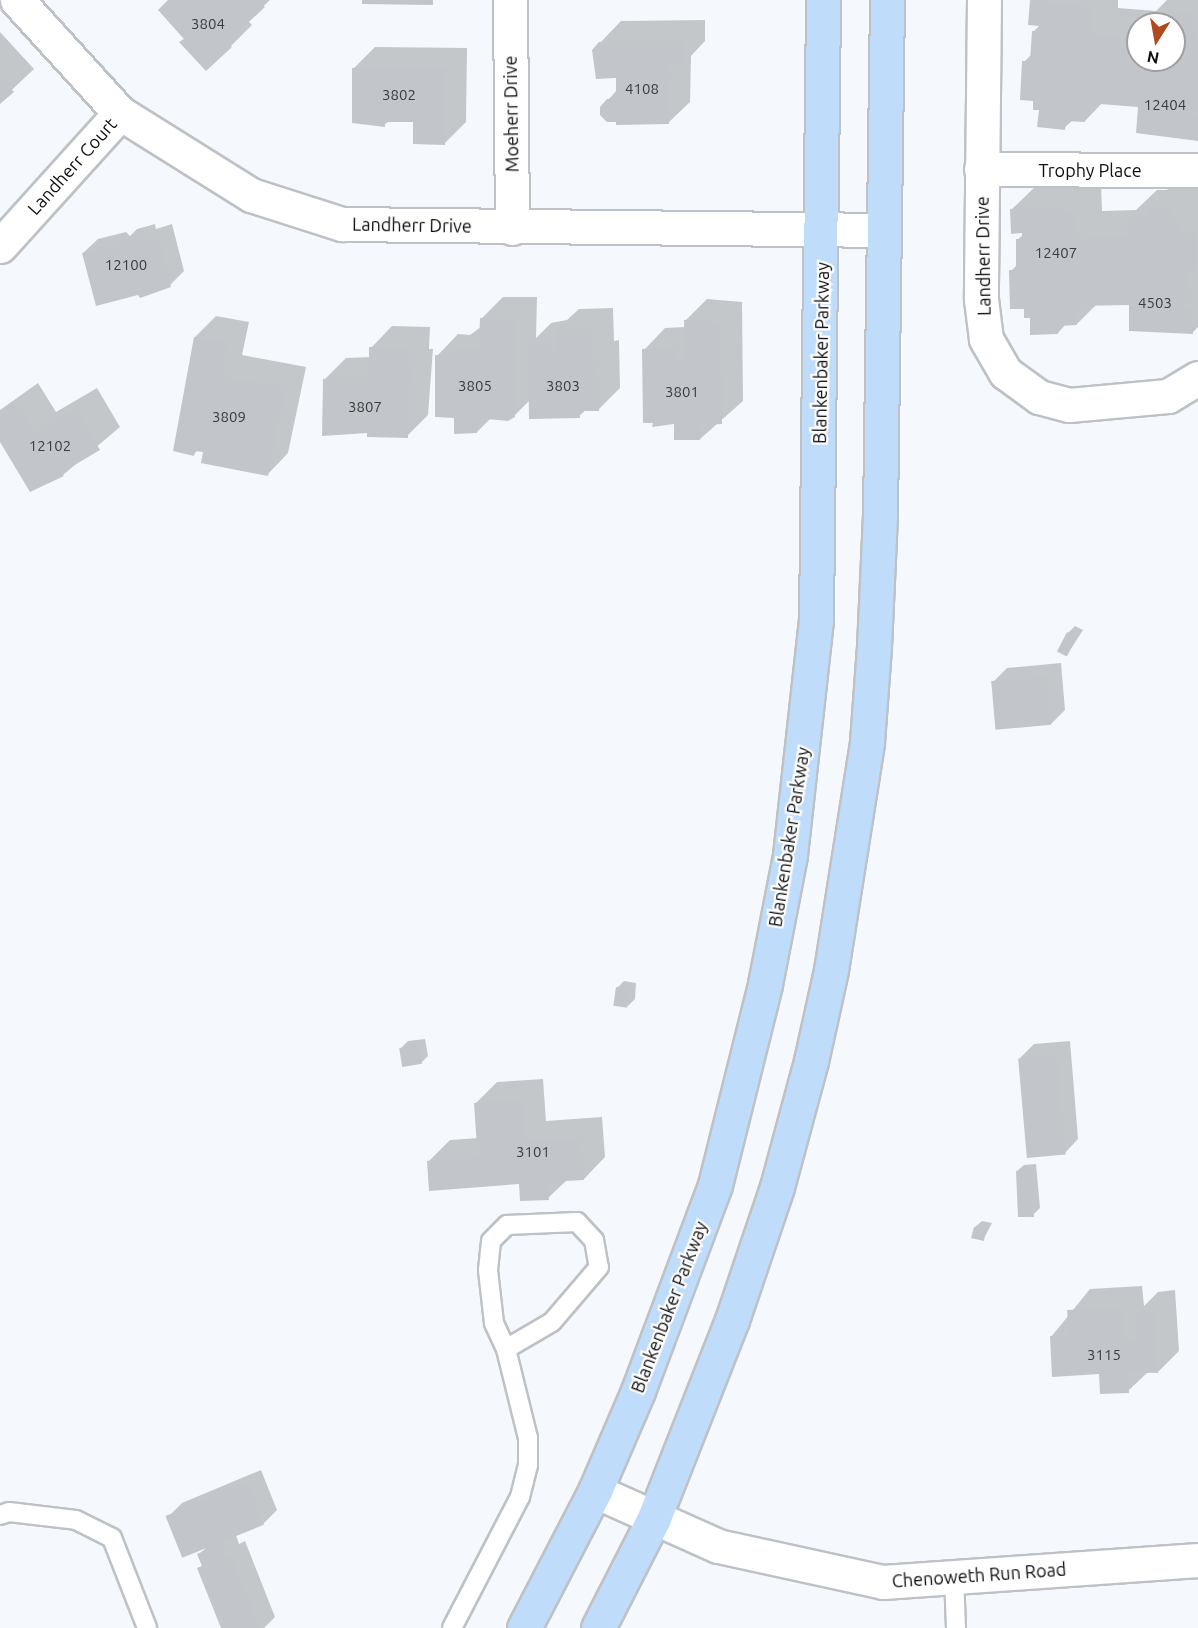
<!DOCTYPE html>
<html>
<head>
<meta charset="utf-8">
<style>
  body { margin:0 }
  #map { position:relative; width:1198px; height:1628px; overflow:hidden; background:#f5f9fd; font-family:Ubuntu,sans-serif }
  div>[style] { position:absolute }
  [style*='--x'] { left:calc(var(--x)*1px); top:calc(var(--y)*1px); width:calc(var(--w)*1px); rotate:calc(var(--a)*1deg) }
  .shadow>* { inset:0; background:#0003 }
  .building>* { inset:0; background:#c2c5c9; transform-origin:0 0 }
  .roads { filter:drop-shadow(2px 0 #bec1c5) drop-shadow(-2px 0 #bec1c5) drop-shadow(0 2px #bec1c5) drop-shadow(0 -2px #bec1c5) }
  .lane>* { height:18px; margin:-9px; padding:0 9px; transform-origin:9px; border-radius:9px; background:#fff }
  .street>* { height:33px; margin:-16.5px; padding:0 16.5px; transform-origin:16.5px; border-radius:16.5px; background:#fff }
  .primary>* { height:33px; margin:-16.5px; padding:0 16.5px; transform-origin:16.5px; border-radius:16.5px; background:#bfdcfb }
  span { translate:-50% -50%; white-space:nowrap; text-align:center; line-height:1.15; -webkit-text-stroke:4.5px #fff; paint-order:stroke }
  .number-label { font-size:15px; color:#3b3c3e }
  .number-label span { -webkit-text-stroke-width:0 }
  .street-label { font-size:18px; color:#0e0f10 }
  .north { position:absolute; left:1126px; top:12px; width:60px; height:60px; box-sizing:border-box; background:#fff; border:2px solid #9f9f9f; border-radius:50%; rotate:191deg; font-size:16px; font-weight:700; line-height:24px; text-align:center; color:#0e0f10 }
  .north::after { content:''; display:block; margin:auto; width:21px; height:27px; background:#b04920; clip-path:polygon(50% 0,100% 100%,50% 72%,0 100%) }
</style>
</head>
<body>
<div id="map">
  <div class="shadow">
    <i style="clip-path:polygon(169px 0,270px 0,248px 21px,252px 25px,231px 46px,185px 38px)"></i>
    <i style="clip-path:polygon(evenodd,1032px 0,1118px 0,1118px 8px,1156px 11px,1167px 0,1198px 0,1198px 140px,1140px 105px,1103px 102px,1085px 121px,1073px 120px,1064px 128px,1040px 109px,1024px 62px,1032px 54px,1034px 31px,1041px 24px,1032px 0,1138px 24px,1174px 24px,1174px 60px,1138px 60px,1138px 24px)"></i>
    <i style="clip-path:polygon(705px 20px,705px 41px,691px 56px,690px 102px,668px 123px,608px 100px,617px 90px,617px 77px,600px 43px,621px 21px)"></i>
    <i style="clip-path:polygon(0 32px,34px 69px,0 101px)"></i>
    <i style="clip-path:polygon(375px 47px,467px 48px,466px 122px,445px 143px,414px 121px,389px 121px,384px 125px,353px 69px)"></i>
    <i style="clip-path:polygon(1176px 181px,1198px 181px,1198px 327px,1193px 332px,1130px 303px,1097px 304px,1077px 324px,1066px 324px,1058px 333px,1032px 316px,1011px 271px,1018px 264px,1017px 240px,1026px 232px,1012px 209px,1040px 182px,1101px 184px,1102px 211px,1136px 210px,1157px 190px,1167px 190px)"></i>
    <i style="clip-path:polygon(155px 224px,156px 229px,172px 224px,184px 271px,170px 285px,83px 253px,98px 239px,126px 232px,130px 236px,137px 229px)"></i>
    <i style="clip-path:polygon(503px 297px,537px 297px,536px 338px,551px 323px,567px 320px,579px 309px,613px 308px,614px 341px,619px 340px,620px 388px,598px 410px,586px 410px,579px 416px,530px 400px,514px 416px,491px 418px,477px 432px,455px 416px,437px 356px,458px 334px,470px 335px,481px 327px,481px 319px)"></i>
    <i style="clip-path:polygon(707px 299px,742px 302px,743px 401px,700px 439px,675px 422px,644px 350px,665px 328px,686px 327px,686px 320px)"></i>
    <i style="clip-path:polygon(216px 316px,249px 322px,242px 355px,306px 367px,288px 453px,267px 475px,205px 451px,198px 450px,194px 454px,174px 450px,195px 337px)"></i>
    <i style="clip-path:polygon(392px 326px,430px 327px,429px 349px,433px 349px,428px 415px,407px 436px,368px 431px,325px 379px,346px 358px,371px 357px,371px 348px)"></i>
    <i style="clip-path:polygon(38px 383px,56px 412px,97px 388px,120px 427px,63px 475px,0 439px,0 410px)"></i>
    <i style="clip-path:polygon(1075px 626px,1083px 630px,1067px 655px,1068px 633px)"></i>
    <i style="clip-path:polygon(1061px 663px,1065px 710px,1051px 724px,993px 682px,1007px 668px)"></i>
    <i style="clip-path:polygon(624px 981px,636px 983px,635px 999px,628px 1006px,617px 988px)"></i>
    <i style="clip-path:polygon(425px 1039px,428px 1056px,421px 1063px,401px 1048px,408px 1041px)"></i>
    <i style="clip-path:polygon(1070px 1041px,1078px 1139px,1064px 1154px,1020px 1058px,1034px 1044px)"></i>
    <i style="clip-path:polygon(543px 1079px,546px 1121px,602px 1117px,605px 1157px,584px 1179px,567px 1180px,548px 1198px,521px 1183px,428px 1162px,450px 1140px,478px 1138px,476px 1103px,497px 1082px)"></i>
    <i style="clip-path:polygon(1036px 1164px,1040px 1208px,1033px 1215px,1017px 1171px,1024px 1165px)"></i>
    <i style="clip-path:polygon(982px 1221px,992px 1223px,983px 1240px,975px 1227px)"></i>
    <i style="clip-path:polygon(1142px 1286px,1144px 1306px,1158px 1292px,1175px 1290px,1179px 1351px,1158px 1372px,1147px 1373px,1128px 1391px,1051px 1337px,1090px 1289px)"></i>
    <i style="clip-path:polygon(261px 1470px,277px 1510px,263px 1524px,236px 1535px,239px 1544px,245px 1541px,275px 1617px,264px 1628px,223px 1628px,199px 1569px,203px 1564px,199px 1554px,206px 1548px,168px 1517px,182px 1503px)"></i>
  </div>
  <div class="building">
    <i style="clip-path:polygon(168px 0,258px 0,265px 7px,227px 42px,232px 47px,206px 71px,179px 42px,184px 39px,158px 10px)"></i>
    <i style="clip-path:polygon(362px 0,433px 0,433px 5px,362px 4px)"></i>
    <i style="clip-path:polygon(1030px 0,1093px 8px,1090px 35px,1138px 39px,1138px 60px,1174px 60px,1174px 24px,1145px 24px,1145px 19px,1164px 20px,1165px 12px,1192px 14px,1191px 31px,1196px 32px,1198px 40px,1198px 111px,1192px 111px,1191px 116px,1198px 117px,1198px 141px,1136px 133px,1138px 107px,1087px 103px,1085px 122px,1066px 121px,1065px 130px,1037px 127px,1039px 110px,1033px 110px,1033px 101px,1020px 100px,1022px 61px,1030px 61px,1032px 31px,1039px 31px,1039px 26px,1028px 25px)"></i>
    <i style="clip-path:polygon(684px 41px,684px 64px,670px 64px,669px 124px,616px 125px,616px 122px,607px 122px,600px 115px,600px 107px,607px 99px,616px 99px,616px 78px,596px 79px,592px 50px,599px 42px)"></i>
    <i style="clip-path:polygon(352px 68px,446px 68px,445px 145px,413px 144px,413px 122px,385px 122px,385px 127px,352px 123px)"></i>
    <i style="clip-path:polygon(0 77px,14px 92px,0 104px)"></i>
    <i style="clip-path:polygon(1146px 208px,1173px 208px,1174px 225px,1180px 225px,1180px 233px,1196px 233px,1196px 261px,1194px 271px,1188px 271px,1191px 304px,1183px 304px,1182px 309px,1193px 309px,1193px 334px,1129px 331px,1129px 305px,1077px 306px,1077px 325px,1058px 326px,1058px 334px,1030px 335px,1030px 318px,1024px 318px,1024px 309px,1010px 309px,1009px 270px,1016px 270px,1016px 239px,1022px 239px,1022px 233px,1011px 234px,1010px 209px,1074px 211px,1075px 238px,1128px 237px,1127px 217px,1147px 217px)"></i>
    <i style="clip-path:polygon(140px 237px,142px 242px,158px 237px,171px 276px,168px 277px,171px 287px,140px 298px,138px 295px,96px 306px,82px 253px,112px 245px,113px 250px,122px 248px,121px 243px)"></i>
    <i style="clip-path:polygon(480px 318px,516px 318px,515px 417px,508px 421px,477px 418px,477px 433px,454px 434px,454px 418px,435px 417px,435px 355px,454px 355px,455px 347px,479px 348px)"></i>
    <i style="clip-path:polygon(711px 319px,711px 323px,721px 323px,722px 424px,701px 425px,700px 440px,674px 440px,674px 424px,652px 427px,653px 423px,643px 423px,642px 349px,678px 347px,678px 360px,685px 360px,684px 320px)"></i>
    <i style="clip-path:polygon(556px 329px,592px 329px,593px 361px,598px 361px,599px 411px,580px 411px,580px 418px,529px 419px,528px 344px,547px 341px,552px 344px,552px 354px,556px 354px)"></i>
    <i style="clip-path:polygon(194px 337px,228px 343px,222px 376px,285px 388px,268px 476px,201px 463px,203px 452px,195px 451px,194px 456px,173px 451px)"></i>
    <i style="clip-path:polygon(369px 347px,409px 348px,409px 370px,413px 370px,412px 382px,409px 382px,408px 438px,367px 437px,367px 433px,322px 436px,323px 379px,369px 377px)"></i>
    <i style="clip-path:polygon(16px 403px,34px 432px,75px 408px,100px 450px,61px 473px,64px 476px,30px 492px,0 442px,0 413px)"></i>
    <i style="left:1067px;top:632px;width:11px;height:22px;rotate:27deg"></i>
    <i style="left:1047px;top:676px;width:49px;height:56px;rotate:85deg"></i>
    <i style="left:616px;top:987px;width:14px;height:19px;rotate:8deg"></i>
    <i style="left:419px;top:1045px;width:19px;height:20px;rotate:81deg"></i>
    <i style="left:1057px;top:1055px;width:100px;height:39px;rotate:85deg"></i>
    <i style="clip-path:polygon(522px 1099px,525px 1142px,581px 1138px,584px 1180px,547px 1182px,549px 1200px,520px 1201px,519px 1184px,429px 1191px,427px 1161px,483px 1157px,483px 1148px,477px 1148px,474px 1103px)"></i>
    <i style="clip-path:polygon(1030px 1170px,1034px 1217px,1018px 1217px,1016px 1171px)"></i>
    <i style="clip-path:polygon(974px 1227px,986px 1229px,984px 1241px,971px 1238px)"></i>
    <i style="clip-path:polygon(1122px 1307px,1124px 1341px,1137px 1340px,1135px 1312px,1155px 1311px,1158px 1373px,1127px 1371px,1129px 1393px,1100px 1394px,1099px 1374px,1052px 1377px,1050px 1336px,1069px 1335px,1067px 1310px)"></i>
    <i style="left:247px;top:1483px;width:45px;height:88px;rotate:68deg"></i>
    <i style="clip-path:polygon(220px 1545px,225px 1557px,230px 1554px,260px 1628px,221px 1628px,197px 1568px,202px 1566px,197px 1554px)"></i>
  </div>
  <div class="roads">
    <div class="lane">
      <i style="--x:0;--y:1515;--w:9;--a:-18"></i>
      <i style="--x:9;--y:1512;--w:67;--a:6.8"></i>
      <i style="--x:76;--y:1520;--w:40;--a:26.6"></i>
      <i style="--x:112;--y:1538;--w:97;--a:68.7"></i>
      <i style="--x:954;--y:1576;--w:52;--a:87.8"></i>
      <i style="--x:452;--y:1628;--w:148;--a:-62.6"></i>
      <i style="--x:520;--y:1497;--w:33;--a:-76"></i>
      <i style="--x:528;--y:1465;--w:27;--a:-90"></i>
      <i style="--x:528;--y:1438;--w:92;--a:-103.9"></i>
      <i style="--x:506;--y:1349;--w:29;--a:-115"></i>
      <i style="--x:494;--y:1323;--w:53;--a:-96.5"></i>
      <i style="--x:488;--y:1270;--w:29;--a:-84"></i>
      <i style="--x:491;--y:1241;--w:23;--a:-45"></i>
      <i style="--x:507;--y:1225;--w:70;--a:-2.5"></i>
      <i style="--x:577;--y:1222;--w:25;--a:47"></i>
      <i style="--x:594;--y:1240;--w:27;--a:80"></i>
      <i style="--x:599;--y:1267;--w:72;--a:130.5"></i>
      <i style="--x:552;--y:1322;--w:53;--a:149.6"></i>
    </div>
    <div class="street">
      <i style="--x:17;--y:0;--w:153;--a:47.7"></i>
      <i style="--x:120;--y:113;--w:155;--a:32"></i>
      <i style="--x:251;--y:195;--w:96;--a:17.7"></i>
      <i style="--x:342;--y:224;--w:542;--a:0.63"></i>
      <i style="--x:510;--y:0;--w:228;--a:89.5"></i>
      <i style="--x:984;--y:0;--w:299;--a:90.6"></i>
      <i style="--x:981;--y:299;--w:40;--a:82.9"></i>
      <i style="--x:986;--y:339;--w:39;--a:60"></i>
      <i style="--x:1006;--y:373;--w:41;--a:36"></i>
      <i style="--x:1039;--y:397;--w:31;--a:15"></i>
      <i style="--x:1069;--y:405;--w:99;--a:-5.2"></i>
      <i style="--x:1168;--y:396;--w:35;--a:-31"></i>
      <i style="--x:981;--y:169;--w:217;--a:0.3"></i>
      <i style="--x:0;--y:246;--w:179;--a:-47.9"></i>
      <i style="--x:595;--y:1491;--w:135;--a:24.1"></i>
      <i style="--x:718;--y:1546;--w:169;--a:12.3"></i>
      <i style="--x:883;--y:1582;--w:316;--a:-4"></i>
    </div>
    <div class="primary">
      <i style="--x:524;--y:1628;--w:154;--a:-62.6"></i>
      <i style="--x:595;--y:1491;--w:109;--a:-66.7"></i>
      <i style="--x:638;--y:1391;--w:220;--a:-69.5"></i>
      <i style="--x:715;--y:1185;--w:207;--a:-76"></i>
      <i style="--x:765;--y:984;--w:131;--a:-79"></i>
      <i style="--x:790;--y:855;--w:236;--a:-83.7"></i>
      <i style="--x:816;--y:620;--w:620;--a:-89.35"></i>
      <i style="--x:598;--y:1628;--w:123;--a:-63"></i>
      <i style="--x:654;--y:1518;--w:213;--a:-68.5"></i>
      <i style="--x:732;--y:1320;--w:140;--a:-71.3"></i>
      <i style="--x:777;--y:1187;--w:131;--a:-74.9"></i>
      <i style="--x:811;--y:1061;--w:93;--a:-77.6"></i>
      <i style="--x:831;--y:970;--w:231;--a:-81"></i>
      <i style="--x:867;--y:742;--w:95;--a:-85.8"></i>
      <i style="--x:874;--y:647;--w:132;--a:-87.4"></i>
      <i style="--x:880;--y:515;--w:515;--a:-89.22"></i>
    </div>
  </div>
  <div class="number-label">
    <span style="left:208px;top:24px">3804</span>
    <span style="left:642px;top:89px">4108</span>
    <span style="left:399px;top:95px">3802</span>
    <span style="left:1165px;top:105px">12404</span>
    <span style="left:1056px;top:253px">12407</span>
    <span style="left:126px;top:265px">12100</span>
    <span style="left:1155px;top:303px">4503</span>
    <span style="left:475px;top:386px">3805</span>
    <span style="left:563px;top:386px">3803</span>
    <span style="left:682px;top:392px">3801</span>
    <span style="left:365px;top:407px">3807</span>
    <span style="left:229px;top:417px">3809</span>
    <span style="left:50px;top:446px">12102</span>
    <span style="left:533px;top:1152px">3101</span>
    <span style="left:1104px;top:1355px">3115</span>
  </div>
  <div class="street-label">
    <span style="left:511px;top:114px;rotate:-91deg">Moeherr Drive</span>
    <span style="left:72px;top:166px;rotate:-48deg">Landherr Court</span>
    <span style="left:1090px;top:170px">Trophy Place</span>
    <span style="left:412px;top:225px;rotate:1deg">Landherr Drive</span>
    <span style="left:983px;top:256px;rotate:-91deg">Landherr Drive</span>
    <span style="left:821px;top:353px;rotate:-89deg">Blankenbaker Parkway</span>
    <span style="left:789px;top:837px;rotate:-81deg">Blankenbaker Parkway</span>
    <span style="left:669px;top:1307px;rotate:-69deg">Blankenbaker Parkway</span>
    <span style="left:979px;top:1575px;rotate:-4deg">Chenoweth Run Road</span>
  </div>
  <div class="north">N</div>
</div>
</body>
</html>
